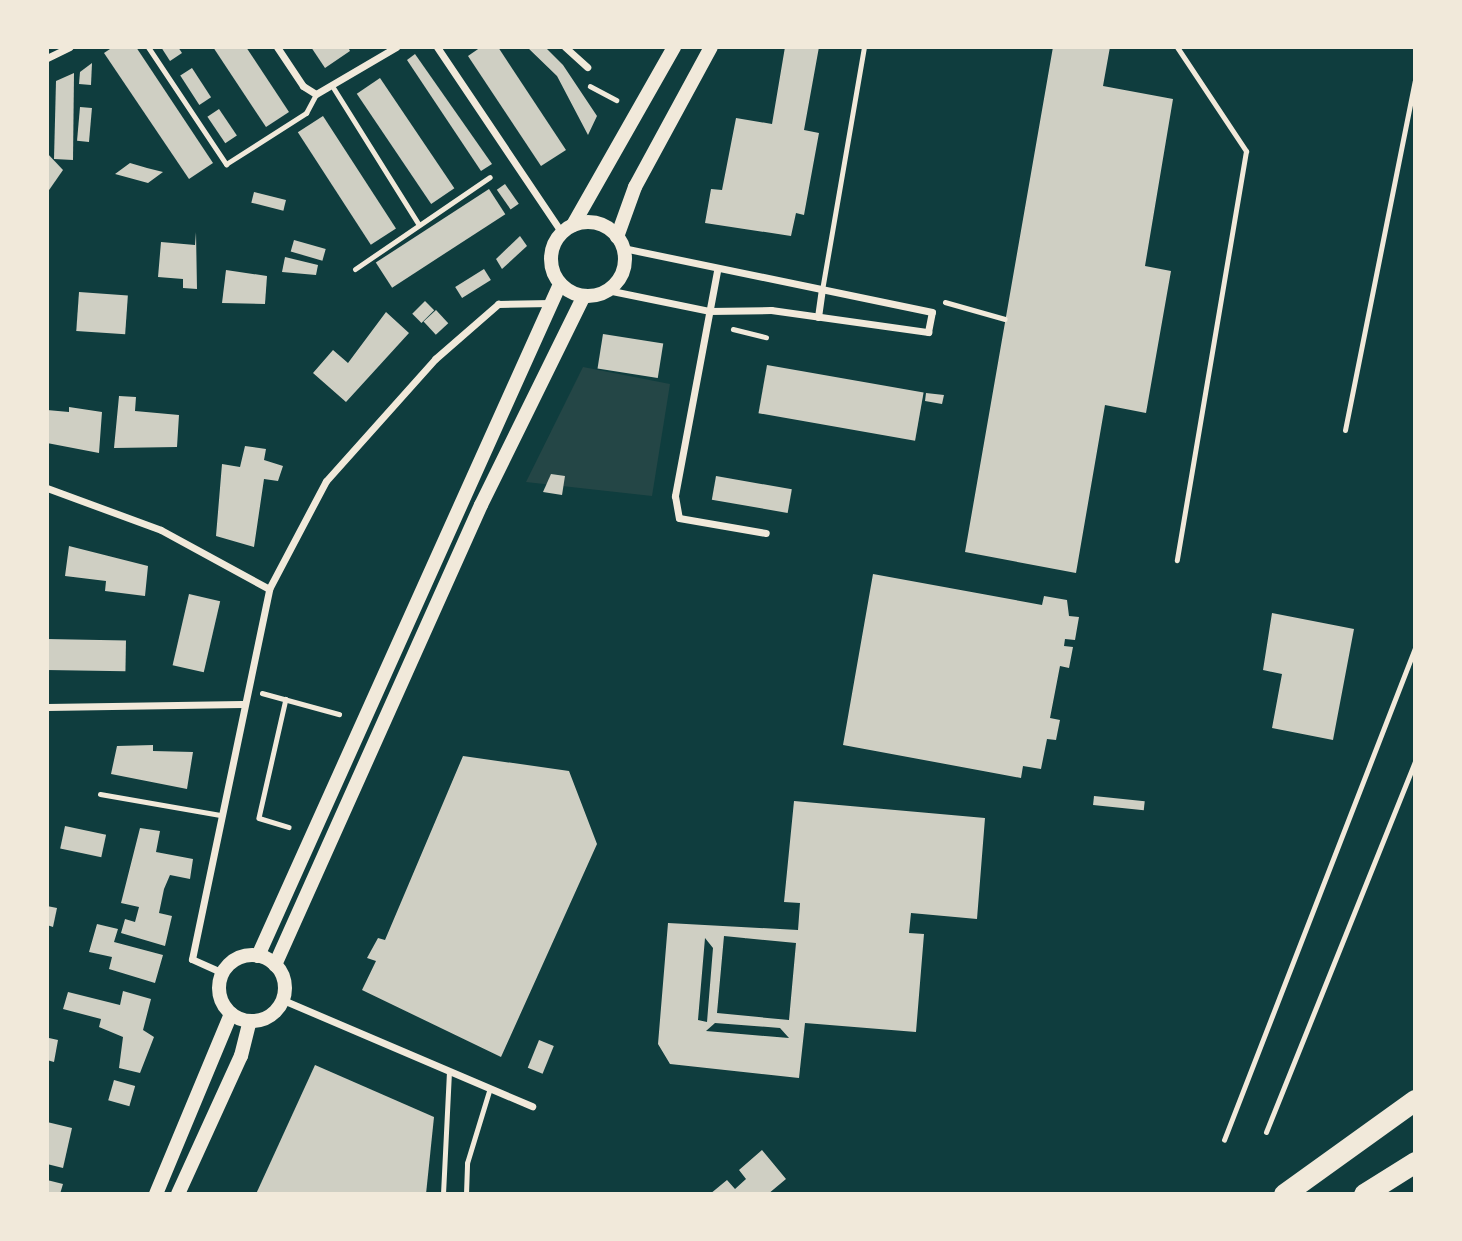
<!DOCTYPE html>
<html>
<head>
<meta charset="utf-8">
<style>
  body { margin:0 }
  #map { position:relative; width:1462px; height:1241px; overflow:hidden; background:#0f3d3e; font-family:Commissioner,sans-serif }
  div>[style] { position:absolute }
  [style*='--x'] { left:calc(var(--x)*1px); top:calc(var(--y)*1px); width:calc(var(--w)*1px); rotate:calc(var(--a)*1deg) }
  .green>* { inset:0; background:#244646 }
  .building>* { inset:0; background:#cfcfc3; transform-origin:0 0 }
  .path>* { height:4.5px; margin:-2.25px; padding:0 2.25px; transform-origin:2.25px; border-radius:2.25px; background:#f1e9da }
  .service>* { height:5px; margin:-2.5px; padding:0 2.5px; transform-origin:2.5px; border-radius:2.5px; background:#f1e9da }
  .minor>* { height:7px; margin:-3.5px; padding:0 3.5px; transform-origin:3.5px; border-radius:3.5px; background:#f1e9da }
  .secondary>* { height:14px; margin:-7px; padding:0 7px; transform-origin:7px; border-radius:7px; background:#f1e9da }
  .secondary>.ring { margin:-7px; padding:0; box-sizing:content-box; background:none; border:14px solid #f1e9da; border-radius:50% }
  .motorway>* { height:21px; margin:-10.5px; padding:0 10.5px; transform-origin:10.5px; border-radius:10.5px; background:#f1e9da }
  span { translate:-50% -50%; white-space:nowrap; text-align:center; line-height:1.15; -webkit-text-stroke:7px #f1e9da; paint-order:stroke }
  .frame { position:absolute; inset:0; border:49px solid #f1e9da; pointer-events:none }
</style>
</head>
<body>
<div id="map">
  <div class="green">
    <i style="clip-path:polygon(583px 367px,670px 384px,652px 496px,526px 482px)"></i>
  </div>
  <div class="building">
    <i style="clip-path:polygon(113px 47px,136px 47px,213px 163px,189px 179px,104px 53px)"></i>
    <i style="clip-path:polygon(161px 47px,178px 47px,182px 53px,170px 61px)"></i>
    <i style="clip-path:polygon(213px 47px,246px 47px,289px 112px,266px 127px)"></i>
    <i style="clip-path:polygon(311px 47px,348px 47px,350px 51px,325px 68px)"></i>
    <i style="clip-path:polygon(481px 47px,498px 47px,566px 150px,541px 166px,468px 56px)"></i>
    <i style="clip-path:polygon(527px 47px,545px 47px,563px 65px,597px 116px,588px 135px,557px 76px)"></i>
    <i style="clip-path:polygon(785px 47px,819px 47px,804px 130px,819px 133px,804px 215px,796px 213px,791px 236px,705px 223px,711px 189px,722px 190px,736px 118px,772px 124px)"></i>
    <i style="clip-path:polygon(1053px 47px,1110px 47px,1103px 86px,1173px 99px,1145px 266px,1171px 271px,1146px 413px,1105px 405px,1076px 573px,965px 552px)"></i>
    <i style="clip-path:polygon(415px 54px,492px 164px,481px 171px,407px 60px)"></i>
    <i style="clip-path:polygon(92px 63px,91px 85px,79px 84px,80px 72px)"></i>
    <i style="left:192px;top:68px;width:35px;height:14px;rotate:57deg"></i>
    <i style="clip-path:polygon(74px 73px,73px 160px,54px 159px,56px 81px)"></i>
    <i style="left:380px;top:78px;width:133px;height:28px;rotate:56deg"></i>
    <i style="left:80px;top:107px;width:12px;height:34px;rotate:5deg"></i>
    <i style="left:219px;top:109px;width:32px;height:14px;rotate:56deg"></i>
    <i style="left:323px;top:116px;width:134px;height:30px;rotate:57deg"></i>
    <i style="clip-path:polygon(47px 153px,63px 170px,47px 193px)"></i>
    <i style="clip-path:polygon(130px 163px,147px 168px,163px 172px,148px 183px,115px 174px)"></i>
    <i style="left:505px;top:184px;width:24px;height:10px;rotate:55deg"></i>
    <i style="left:489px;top:189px;width:30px;height:135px;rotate:57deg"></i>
    <i style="left:254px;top:192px;width:33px;height:11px;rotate:14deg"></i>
    <i style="clip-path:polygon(196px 232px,197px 289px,183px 288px,183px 279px,158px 277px,161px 242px,195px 245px)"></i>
    <i style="clip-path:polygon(520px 236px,527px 246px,502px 269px,496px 259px)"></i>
    <i style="left:294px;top:240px;width:33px;height:12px;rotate:16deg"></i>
    <i style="clip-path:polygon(285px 257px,318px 265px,316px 275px,282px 272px)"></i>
    <i style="left:484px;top:269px;width:13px;height:34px;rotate:58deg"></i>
    <i style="clip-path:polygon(226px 270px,267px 276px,265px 304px,222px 303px)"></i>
    <i style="left:79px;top:292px;width:49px;height:39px;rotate:4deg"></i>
    <i style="left:425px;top:301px;width:13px;height:18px;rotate:45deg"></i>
    <i style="left:436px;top:310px;width:18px;height:17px;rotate:47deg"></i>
    <i style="clip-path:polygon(386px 312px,409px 333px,346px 402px,313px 373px,333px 350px,348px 363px)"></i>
    <i style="left:603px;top:334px;width:61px;height:35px;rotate:9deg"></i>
    <i style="left:767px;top:365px;width:159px;height:49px;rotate:10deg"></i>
    <i style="clip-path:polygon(926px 393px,944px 395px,942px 404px,925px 401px)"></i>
    <i style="clip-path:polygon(119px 396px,136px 397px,135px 411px,179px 415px,177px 447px,114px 448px)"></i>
    <i style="clip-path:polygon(69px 407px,102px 412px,99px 453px,47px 443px,47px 410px,69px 412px)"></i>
    <i style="clip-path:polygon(245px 446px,266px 449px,264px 460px,283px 466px,278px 481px,264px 479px,254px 547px,216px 536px,222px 464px,240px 467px)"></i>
    <i style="clip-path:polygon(551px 474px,565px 476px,562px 495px,543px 492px)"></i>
    <i style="left:716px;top:476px;width:77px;height:24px;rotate:10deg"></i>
    <i style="clip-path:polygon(69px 546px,148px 566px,145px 596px,105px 591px,106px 581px,65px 576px)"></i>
    <i style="clip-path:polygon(873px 574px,1042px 605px,1044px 596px,1067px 600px,1069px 616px,1079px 617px,1075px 640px,1065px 639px,1064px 646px,1073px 647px,1069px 668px,1060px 666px,1050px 718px,1060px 720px,1056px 740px,1047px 739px,1041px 769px,1023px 766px,1021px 778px,843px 745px)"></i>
    <i style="left:189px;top:594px;width:32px;height:73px;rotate:13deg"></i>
    <i style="clip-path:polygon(1272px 613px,1354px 629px,1333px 740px,1272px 728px,1282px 674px,1263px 670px)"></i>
    <i style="left:47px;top:639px;width:79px;height:31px;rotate:1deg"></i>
    <i style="clip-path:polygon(153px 745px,153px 751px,193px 752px,187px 789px,111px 774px,117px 746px)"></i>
    <i style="clip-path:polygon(463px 756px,569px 771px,597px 844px,501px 1057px,362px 990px,376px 961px,367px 958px,378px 938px,385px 940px)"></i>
    <i style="left:1094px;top:796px;width:51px;height:9px;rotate:6deg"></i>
    <i style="clip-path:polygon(evenodd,794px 801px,985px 818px,977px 919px,911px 913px,909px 933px,924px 934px,916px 1032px,805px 1023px,799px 1078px,670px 1064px,658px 1044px,668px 923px,798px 930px,800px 903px,784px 902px,794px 801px,724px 936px,796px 943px,789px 1020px,717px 1013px,724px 936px,794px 801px,705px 938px,713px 948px,707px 1022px,698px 1020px,705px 938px,794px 801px,715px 1023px,780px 1028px,789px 1038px,706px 1031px,715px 1023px)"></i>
    <i style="left:65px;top:826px;width:42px;height:23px;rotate:12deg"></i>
    <i style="clip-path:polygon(140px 828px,160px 831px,156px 852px,193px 859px,190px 879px,170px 875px,164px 889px,159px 913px,172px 916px,165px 946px,121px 933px,125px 919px,135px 922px,139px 907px,121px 903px)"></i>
    <i style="clip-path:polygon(47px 906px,57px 908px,53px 927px,47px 925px)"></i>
    <i style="clip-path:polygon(97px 924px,118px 929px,114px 942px,163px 955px,155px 983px,109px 969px,112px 957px,89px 952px)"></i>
    <i style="clip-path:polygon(123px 991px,151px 999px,143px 1030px,154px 1037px,140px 1073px,119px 1068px,123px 1037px,99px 1027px,101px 1019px,63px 1009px,68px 992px,120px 1005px)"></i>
    <i style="clip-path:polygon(47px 1021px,49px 1038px,58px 1040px,54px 1062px,47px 1060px)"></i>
    <i style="left:539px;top:1040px;width:16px;height:30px;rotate:22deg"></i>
    <i style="clip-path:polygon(315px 1065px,434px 1117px,426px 1194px,256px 1194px)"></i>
    <i style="left:114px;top:1080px;width:22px;height:21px;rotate:16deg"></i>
    <i style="clip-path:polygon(47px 1122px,72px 1128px,63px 1168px,47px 1164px)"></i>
    <i style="clip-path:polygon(762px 1150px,786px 1179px,768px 1194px,710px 1194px,727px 1180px,735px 1189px,746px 1179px,739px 1170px)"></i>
    <i style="clip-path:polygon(47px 1180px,63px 1184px,60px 1194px,47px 1194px)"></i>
  </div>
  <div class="path">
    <i style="--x:590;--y:86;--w:30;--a:28"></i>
    <i style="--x:945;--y:302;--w:62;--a:15.8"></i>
    <i style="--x:733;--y:329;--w:34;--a:14"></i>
    <i style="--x:262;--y:693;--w:80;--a:15.3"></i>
    <i style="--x:286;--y:699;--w:122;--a:102.8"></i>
    <i style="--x:259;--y:818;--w:31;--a:17"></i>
    <i style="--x:1224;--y:1140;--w:528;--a:-68.78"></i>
  </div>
  <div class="service">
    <i style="--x:148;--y:47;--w:141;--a:56.3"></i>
    <i style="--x:226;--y:164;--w:95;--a:-32.5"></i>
    <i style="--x:306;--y:113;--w:21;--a:-62"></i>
    <i style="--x:1177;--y:47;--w:125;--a:56.4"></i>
    <i style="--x:1246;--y:151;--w:415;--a:99.6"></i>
    <i style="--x:334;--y:89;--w:160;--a:58"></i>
    <i style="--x:355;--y:269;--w:163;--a:-34.3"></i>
    <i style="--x:822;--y:290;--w:247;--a:-80.2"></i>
    <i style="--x:1345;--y:430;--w:356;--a:-78.7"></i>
    <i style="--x:100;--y:794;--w:122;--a:9.9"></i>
    <i style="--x:1266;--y:1132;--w:399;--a:-68.1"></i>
    <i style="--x:443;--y:1194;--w:121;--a:-87.2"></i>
    <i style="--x:466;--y:1194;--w:31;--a:-88"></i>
    <i style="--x:467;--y:1163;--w:75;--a:-73"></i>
  </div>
  <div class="minor">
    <i style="--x:277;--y:47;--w:47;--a:56.3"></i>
    <i style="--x:303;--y:86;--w:15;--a:32"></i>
    <i style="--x:316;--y:94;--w:93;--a:-30.4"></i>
    <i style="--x:437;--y:47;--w:224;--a:56.1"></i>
    <i style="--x:565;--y:47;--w:30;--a:42"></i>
    <i style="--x:47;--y:58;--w:25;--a:-26"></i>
    <i style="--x:717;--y:271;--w:229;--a:100.6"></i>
    <i style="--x:675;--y:496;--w:22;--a:80"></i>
    <i style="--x:679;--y:518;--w:88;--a:9.8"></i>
    <i style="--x:607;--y:290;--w:104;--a:11.6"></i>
    <i style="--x:709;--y:311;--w:62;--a:-0.9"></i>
    <i style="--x:771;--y:310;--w:159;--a:8"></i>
    <i style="--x:928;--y:332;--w:20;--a:-79"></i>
    <i style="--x:932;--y:312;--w:316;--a:-168.3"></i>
    <i style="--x:818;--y:317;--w:27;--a:-82"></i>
    <i style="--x:47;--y:488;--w:121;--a:20.2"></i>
    <i style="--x:161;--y:530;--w:123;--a:28.6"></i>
    <i style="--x:47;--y:707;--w:195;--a:-0.9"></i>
    <i style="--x:223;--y:973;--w:34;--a:-156"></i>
    <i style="--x:192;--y:959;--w:378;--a:-78.2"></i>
    <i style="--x:269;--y:589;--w:122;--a:-62.2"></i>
    <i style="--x:326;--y:481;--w:164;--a:-48.2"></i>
    <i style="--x:435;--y:359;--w:84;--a:-41.1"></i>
    <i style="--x:498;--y:304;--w:53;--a:-1.1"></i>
    <i style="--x:283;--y:1000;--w:271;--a:23.1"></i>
  </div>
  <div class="secondary">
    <i class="ring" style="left:551px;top:222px;width:60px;height:60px"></i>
    <i style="--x:573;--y:225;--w:205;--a:-60.4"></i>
    <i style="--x:617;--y:237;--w:53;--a:-70.2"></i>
    <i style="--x:635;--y:187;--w:159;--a:-61.5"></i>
    <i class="ring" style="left:219px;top:955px;width:52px;height:52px"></i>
    <i style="--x:258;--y:956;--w:737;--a:-65.8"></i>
    <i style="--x:275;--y:965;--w:504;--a:-65.88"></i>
    <i style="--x:481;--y:505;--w:233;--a:-63.8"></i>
    <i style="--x:156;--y:1194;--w:195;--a:-67.4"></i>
    <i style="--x:178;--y:1194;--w:152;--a:-65.5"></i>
    <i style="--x:241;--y:1056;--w:36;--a:-76"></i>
  </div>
  <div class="motorway">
    <i style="--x:1284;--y:1194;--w:161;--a:-35.7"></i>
    <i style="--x:1364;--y:1194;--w:60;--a:-32.1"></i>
  </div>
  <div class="frame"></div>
</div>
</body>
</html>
